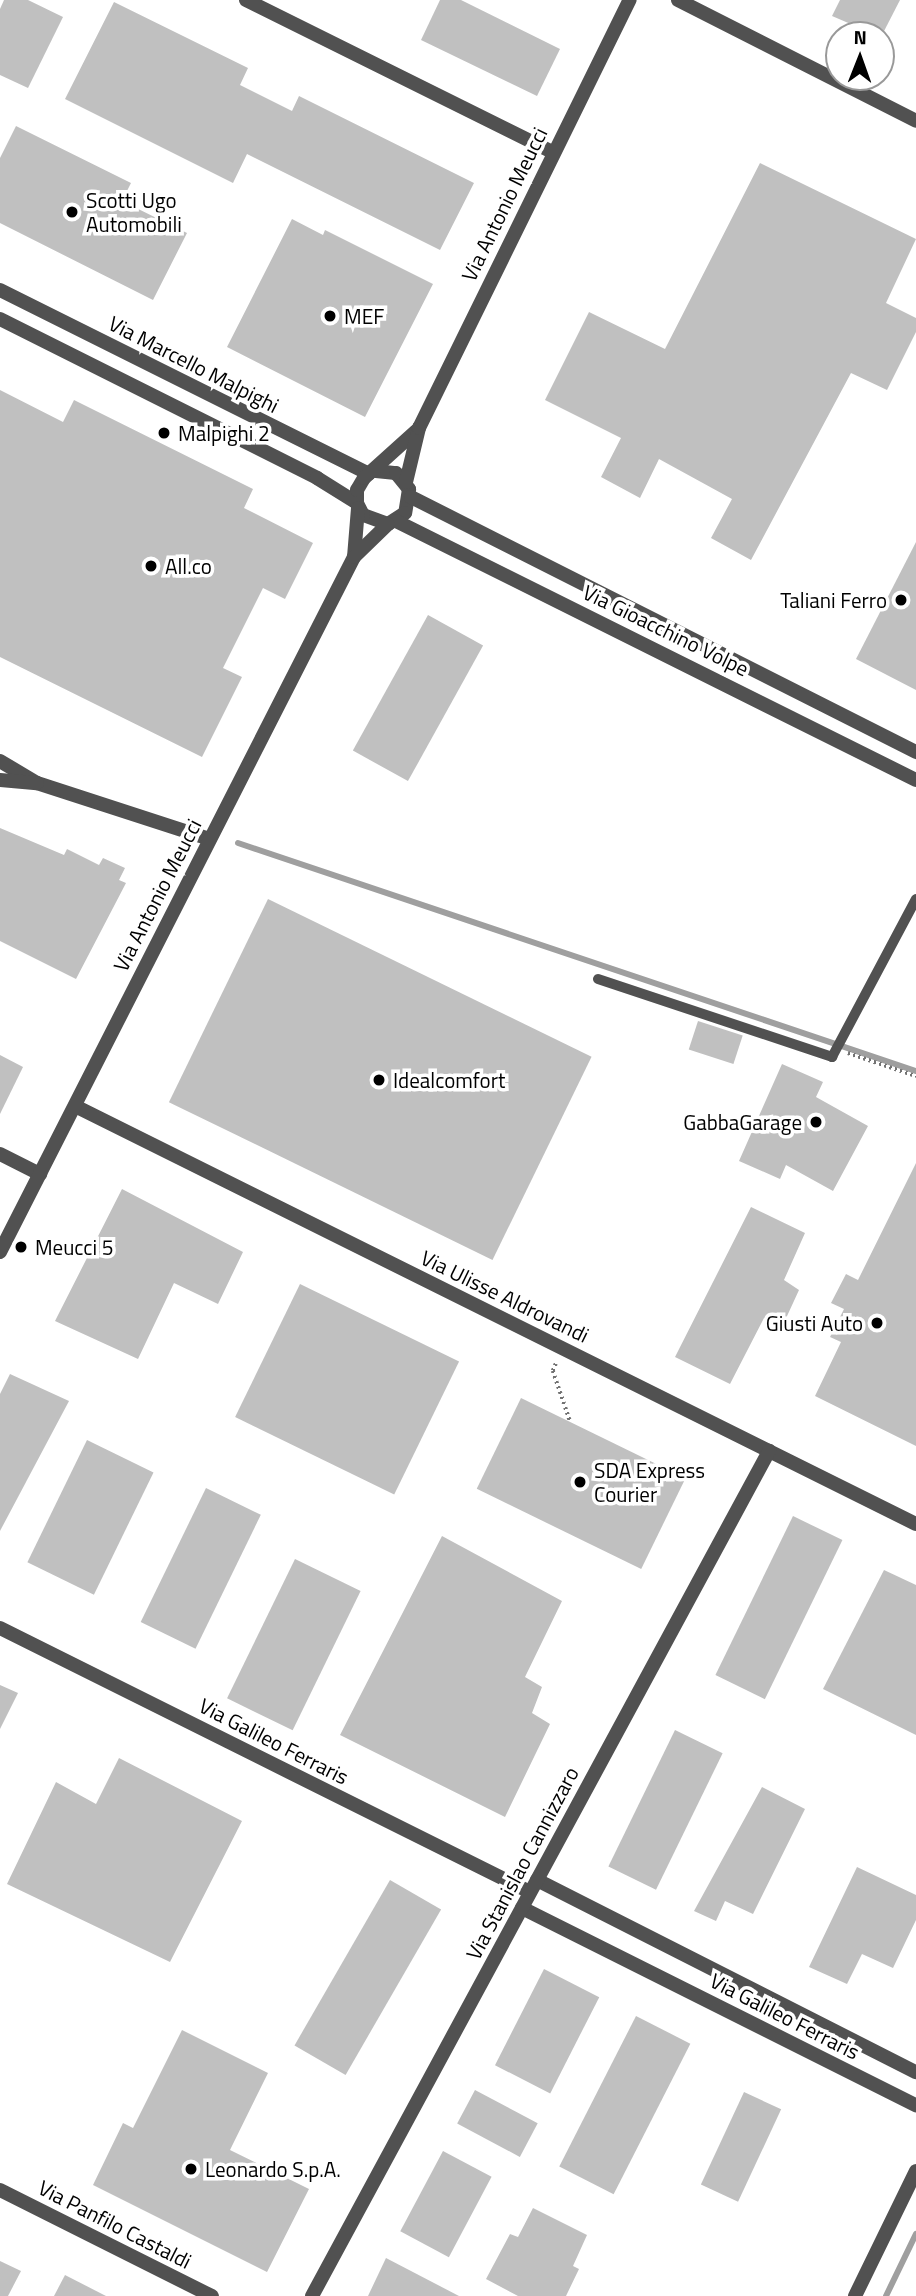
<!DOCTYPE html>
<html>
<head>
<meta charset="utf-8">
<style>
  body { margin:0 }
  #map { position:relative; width:916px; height:2296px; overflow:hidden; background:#fff; font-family:"Titillium Web",sans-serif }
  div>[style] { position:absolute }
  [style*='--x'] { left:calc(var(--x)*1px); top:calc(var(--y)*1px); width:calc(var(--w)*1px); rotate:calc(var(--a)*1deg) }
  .stream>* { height:6px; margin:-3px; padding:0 3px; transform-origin:3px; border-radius:3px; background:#9f9f9f }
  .building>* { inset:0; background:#c0c0c0; transform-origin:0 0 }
  .path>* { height:3.5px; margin-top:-1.75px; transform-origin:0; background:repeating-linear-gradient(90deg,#737373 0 2px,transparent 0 5.5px) }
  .service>* { height:10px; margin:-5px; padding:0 5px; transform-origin:5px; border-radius:5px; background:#515151 }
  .minor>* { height:14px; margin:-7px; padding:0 7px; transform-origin:7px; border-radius:7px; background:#515151 }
  .dots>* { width:19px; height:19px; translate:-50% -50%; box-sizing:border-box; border:4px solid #fff; border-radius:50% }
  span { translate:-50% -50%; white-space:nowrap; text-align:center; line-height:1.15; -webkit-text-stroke:7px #fff; paint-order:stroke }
  .poi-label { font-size:21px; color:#000 }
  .left { translate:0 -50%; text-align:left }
  .right { translate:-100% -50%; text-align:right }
  .street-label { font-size:21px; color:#000 }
  .north { position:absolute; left:825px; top:21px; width:70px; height:70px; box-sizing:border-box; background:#fff; border:2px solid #999; border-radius:50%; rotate:1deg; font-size:19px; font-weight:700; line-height:28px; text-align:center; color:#000 }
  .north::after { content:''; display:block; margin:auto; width:24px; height:32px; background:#000; clip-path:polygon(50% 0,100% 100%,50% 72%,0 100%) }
</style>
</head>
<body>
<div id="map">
  <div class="stream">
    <i style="--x:238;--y:843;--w:715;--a:18.59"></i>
    <i style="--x:886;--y:2296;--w:69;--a:-64.2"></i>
  </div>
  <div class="building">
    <i style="clip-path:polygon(4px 0,28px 0,63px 17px,28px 88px,0 75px,0 9px)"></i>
    <i style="clip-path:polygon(440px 0,461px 0,560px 49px,537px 96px,421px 40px)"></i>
    <i style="clip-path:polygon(840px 0,900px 0,881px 37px,832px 16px)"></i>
    <i style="clip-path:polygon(114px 2px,248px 68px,240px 85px,292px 111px,299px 96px,474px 183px,440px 250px,247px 154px,233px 183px,65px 99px)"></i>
    <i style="clip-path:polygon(16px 126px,131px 183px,122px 201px,187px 233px,153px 300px,0 223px,0 158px)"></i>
    <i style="clip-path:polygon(760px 163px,916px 239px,886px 303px,916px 318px,916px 332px,887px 390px,851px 373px,751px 560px,711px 538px,732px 499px,659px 459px,640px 498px,601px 477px,621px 438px,545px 400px,589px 312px,665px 349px)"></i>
    <i style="clip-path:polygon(292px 219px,323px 235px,325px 230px,433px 284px,365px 417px,227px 347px)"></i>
    <i style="clip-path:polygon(0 390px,63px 422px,74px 400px,253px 489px,244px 508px,313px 543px,285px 599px,263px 588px,223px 668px,242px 677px,202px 757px,0 657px)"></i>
    <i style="clip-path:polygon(916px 542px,916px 690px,856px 659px)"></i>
    <i style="left:428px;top:615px;width:63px;height:155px;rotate:29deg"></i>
    <i style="clip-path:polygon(0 828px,64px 855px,67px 849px,99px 865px,103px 858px,125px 868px,119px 880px,126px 883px,76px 979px,0 941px)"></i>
    <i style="left:268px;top:899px;width:360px;height:226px;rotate:26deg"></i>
    <i style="left:698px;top:1021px;width:47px;height:30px;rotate:18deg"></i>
    <i style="clip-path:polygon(0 1055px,23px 1067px,0 1114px)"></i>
    <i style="clip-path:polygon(782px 1064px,823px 1082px,816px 1097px,868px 1126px,833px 1191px,786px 1165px,780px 1179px,739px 1161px)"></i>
    <i style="clip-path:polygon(916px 1163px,916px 1446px,815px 1396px,841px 1342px,830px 1337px,844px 1309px,831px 1303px,846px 1274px,858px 1280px)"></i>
    <i style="clip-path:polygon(122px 1189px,243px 1252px,218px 1304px,174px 1283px,138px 1359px,55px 1321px)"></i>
    <i style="clip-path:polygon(751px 1207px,805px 1233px,784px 1280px,799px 1290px,782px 1327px,764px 1318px,730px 1384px,675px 1357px)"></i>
    <i style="left:300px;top:1284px;width:177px;height:148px;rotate:26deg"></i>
    <i style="clip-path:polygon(10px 1374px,69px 1401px,0 1531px,0 1394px)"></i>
    <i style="left:521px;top:1398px;width:183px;height:101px;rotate:26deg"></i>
    <i style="left:87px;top:1440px;width:74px;height:136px;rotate:26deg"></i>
    <i style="left:206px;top:1488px;width:61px;height:149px;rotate:26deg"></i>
    <i style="left:793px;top:1516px;width:55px;height:177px;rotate:26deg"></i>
    <i style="clip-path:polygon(442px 1536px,562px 1601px,525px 1677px,542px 1687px,532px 1713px,550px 1724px,505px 1817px,340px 1735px)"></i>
    <i style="left:295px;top:1559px;width:73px;height:155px;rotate:26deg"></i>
    <i style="clip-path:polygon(884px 1570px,916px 1585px,916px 1735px,823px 1689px)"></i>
    <i style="clip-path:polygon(0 1685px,18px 1693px,0 1729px)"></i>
    <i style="left:675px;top:1730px;width:53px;height:152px;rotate:26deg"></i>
    <i style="clip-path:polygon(119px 1758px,242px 1821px,170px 1962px,7px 1884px,56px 1782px,96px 1804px)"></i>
    <i style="clip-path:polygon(762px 1787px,805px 1809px,753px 1914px,725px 1901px,716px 1921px,694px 1911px)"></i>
    <i style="clip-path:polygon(857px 1867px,916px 1895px,916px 1920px,893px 1968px,862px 1954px,847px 1984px,809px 1967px)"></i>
    <i style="left:390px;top:1880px;width:59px;height:191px;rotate:30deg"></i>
    <i style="left:544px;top:1969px;width:62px;height:108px;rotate:27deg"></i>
    <i style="left:636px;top:2016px;width:61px;height:169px;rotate:27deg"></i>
    <i style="clip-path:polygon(182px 2030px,268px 2073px,230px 2150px,309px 2189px,267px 2272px,93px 2185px,123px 2123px,133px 2128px)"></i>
    <i style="left:475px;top:2090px;width:71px;height:38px;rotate:28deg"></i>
    <i style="left:744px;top:2092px;width:41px;height:102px;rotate:25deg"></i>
    <i style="left:443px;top:2151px;width:55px;height:91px;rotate:28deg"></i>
    <i style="clip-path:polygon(533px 2208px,587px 2235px,573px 2266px,579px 2269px,566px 2296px,518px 2296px,486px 2279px,510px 2234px,518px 2237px)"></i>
    <i style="clip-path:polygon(386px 2258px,459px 2296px,368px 2296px)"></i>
    <i style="clip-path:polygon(0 2261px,21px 2271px,8px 2296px,0 2296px)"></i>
    <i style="clip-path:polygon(65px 2275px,106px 2296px,54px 2296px)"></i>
  </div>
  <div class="path">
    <i style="--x:848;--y:1053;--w:72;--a:18.7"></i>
    <i style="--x:556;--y:1364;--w:8;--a:113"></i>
    <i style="--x:553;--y:1371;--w:53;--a:71.2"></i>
  </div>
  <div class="service">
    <i style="--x:598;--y:979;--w:247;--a:18.4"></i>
    <i style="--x:832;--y:1057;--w:179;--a:-62"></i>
  </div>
  <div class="minor">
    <i style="--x:246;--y:0;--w:342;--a:26.4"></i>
    <i style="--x:678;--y:0;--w:267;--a:26.9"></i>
    <i style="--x:0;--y:290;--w:412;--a:26.5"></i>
    <i style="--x:0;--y:319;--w:355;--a:26.6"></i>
    <i style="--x:317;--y:478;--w:47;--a:32"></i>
    <i style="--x:376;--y:471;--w:20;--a:6"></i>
    <i style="--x:396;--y:473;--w:21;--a:51"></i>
    <i style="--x:409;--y:489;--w:24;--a:99"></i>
    <i style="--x:405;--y:513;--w:20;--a:147"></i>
    <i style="--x:388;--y:524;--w:27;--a:-160"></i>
    <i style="--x:363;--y:515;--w:13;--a:-117"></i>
    <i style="--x:357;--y:503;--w:13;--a:-90"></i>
    <i style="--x:357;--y:490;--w:14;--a:-60"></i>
    <i style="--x:364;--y:478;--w:70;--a:-42.1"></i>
    <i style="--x:406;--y:482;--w:56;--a:-76.5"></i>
    <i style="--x:419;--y:428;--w:477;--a:-63.8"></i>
    <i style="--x:411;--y:497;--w:566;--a:26.79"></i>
    <i style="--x:396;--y:521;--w:581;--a:26.48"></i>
    <i style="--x:354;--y:557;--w:49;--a:-85.3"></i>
    <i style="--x:0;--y:761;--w:43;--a:30.7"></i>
    <i style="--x:37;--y:783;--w:181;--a:18"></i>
    <i style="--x:0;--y:780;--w:37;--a:5"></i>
    <i style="--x:75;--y:1106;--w:939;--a:26.43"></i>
    <i style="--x:0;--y:1154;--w:45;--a:26.6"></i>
    <i style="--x:0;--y:1252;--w:780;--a:-63.01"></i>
    <i style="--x:354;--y:557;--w:47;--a:-44.1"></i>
    <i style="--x:0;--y:1628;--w:592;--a:26.48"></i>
    <i style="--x:537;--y:1880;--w:425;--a:26.9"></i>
    <i style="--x:522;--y:1908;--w:441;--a:26.6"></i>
    <i style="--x:0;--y:2190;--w:237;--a:26.6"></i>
    <i style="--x:312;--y:2296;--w:961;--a:-61.59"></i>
    <i style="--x:855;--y:2296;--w:139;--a:-64"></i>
  </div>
  <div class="dots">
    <i style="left:72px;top:212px;background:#000"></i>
    <i style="left:330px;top:316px;background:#000"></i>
    <i style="left:164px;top:433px;background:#000"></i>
    <i style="left:151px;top:566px;background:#000"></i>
    <i style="left:901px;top:600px;background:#000"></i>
    <i style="left:379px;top:1080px;background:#000"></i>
    <i style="left:816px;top:1122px;background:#000"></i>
    <i style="left:21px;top:1247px;background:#000"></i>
    <i style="left:877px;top:1323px;background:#000"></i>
    <i style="left:580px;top:1482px;background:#000"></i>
    <i style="left:191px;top:2169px;background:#000"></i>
  </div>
  <div class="poi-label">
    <span class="left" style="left:86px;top:212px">Scotti Ugo<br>Automobili</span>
    <span class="left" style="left:344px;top:316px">MEF</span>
    <span class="left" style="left:178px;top:433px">Malpighi 2</span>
    <span class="left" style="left:165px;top:566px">All.co</span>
    <span class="right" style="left:887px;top:600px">Taliani Ferro</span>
    <span class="left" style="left:393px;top:1080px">Idealcomfort</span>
    <span class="right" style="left:802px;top:1122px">GabbaGarage</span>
    <span class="left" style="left:35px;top:1247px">Meucci 5</span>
    <span class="right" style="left:863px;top:1323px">Giusti Auto</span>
    <span class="left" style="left:594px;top:1482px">SDA Express<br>Courier</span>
    <span class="left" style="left:205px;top:2169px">Leonardo S.p.A.</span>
  </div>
  <div class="street-label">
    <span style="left:504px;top:204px;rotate:-64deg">Via Antonio Meucci</span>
    <span style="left:194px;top:364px;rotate:27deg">Via Marcello Malpighi</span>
    <span style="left:666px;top:630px;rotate:26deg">Via Gioacchino Volpe</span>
    <span style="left:157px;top:895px;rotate:-63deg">Via Antonio Meucci</span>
    <span style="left:505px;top:1296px;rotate:26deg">Via Ulisse Aldrovandi</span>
    <span style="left:274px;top:1741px;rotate:27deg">Via Galileo Ferraris</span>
    <span style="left:522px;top:1863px;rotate:-62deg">Via Stanislao Cannizzaro</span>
    <span style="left:785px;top:2016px;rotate:27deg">Via Galileo Ferraris</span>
    <span style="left:115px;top:2224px;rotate:27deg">Via Panfilo Castaldi</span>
  </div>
  <div class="north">N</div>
</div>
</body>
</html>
